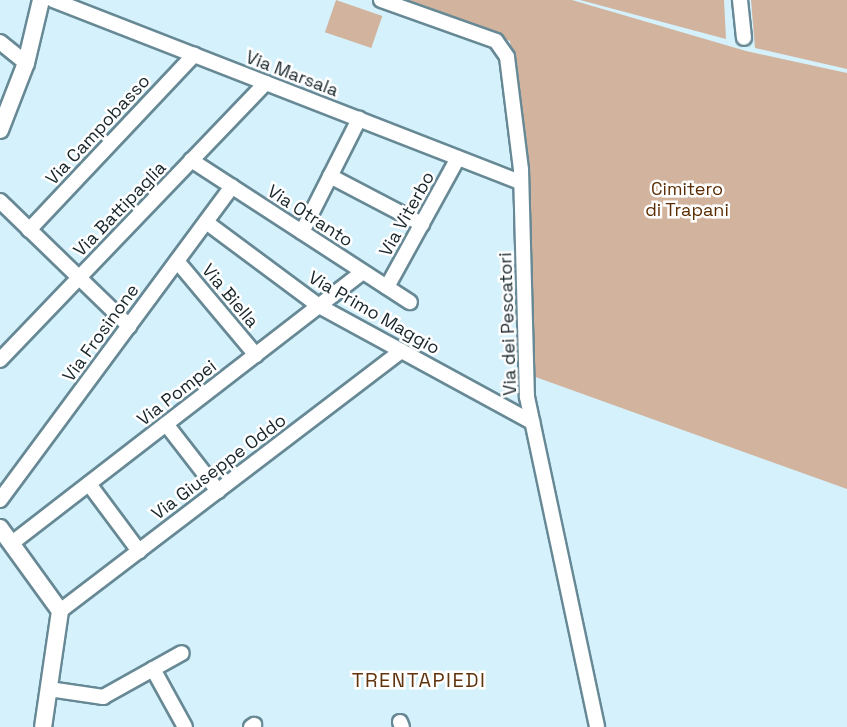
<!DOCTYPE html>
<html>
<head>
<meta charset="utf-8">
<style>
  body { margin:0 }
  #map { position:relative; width:847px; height:727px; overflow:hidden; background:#d4f1fc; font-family:"Space Grotesk",sans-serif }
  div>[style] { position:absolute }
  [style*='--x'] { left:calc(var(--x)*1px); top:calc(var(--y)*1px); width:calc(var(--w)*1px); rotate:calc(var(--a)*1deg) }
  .green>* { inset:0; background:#d1b39e; transform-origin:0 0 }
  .roads { filter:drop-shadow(2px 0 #678995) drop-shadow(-2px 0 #678995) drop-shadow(0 2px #678995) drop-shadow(0 -2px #678995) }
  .minor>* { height:14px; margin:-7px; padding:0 7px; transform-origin:7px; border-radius:7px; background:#fff }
  .tertiary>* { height:16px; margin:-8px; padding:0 8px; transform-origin:8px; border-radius:8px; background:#fff }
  span { translate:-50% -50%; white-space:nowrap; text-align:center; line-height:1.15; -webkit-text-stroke:5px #fff; paint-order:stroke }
  .street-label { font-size:18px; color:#18262b }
  .park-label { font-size:18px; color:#5b2e05 }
  .neighbourhood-label { font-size:20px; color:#60340f; letter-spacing:1.5px }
</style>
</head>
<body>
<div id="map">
  <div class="green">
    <i style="left:336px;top:0;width:49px;height:34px;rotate:19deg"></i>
    <i style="clip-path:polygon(394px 0,572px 0,746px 51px,847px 73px,847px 489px,530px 375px,530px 226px,510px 41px)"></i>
    <i style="clip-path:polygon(580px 0,724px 0,726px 39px)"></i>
    <i style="clip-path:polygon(751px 0,847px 0,847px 69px,755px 48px)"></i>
  </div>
  <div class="roads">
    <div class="minor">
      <i style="--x:53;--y:0;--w:499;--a:21.3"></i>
      <i style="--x:381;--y:0;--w:122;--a:19.6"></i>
      <i style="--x:496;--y:41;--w:19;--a:55"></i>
      <i style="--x:507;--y:57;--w:114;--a:82.9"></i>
      <i style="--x:521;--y:170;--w:227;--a:88.5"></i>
      <i style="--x:527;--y:397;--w:337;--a:78"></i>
      <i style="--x:740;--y:0;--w:38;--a:84"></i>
      <i style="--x:0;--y:42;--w:33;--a:39"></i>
      <i style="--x:191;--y:160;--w:261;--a:33"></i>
      <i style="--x:330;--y:176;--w:104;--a:27.6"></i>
      <i style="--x:0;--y:201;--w:180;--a:44.1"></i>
      <i style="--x:206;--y:222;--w:141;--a:36.6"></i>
      <i style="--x:319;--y:306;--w:243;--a:28.6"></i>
      <i style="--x:29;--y:230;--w:241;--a:-46.7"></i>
      <i style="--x:302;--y:232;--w:127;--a:-63.2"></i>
      <i style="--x:177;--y:261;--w:123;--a:50"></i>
      <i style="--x:387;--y:287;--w:147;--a:-61.2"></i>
      <i style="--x:0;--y:360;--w:384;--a:-46.2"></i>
      <i style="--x:166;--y:424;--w:85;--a:52.2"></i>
      <i style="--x:89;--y:484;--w:84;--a:53.3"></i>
      <i style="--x:0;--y:500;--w:390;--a:-53.5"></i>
      <i style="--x:12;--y:543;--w:443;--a:-37.7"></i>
      <i style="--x:60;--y:611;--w:429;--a:-37.3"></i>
      <i style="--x:153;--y:669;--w:66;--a:61.1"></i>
      <i style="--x:49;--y:689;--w:55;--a:8.4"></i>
      <i style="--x:103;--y:697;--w:90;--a:-29.1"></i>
      <i style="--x:400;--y:722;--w:5;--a:68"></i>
      <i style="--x:251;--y:727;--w:4;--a:-34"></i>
    </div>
    <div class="tertiary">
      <i style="--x:0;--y:130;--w:72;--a:-68.8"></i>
      <i style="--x:26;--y:63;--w:65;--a:-76.6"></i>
      <i style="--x:0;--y:528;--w:102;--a:54.1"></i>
      <i style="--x:60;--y:611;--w:117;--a:98.3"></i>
    </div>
  </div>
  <div class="street-label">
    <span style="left:292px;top:74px;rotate:21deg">Via Marsala</span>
    <span style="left:98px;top:130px;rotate:-47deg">Via Campobasso</span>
    <span style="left:120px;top:209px;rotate:-46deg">Via Battipaglia</span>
    <span style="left:407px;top:214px;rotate:-61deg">Via Viterbo</span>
    <span style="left:310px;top:216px;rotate:33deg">Via Otranto</span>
    <span style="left:230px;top:296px;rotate:50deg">Via Biella</span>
    <span style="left:374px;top:313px;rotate:30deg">Via Primo Maggio</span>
    <span style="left:508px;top:324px;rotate:-92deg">Via dei Pescatori</span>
    <span style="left:101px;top:333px;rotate:-54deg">Via Frosinone</span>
    <span style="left:177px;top:393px;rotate:-38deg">Via Pompei</span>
    <span style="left:219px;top:467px;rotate:-37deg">Via Giuseppe Oddo</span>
  </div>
  <div class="park-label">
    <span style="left:687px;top:200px">Cimitero<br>di Trapani</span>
  </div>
  <div class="neighbourhood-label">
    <span style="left:419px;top:680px">TRENTAPIEDI</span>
  </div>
</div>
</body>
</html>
